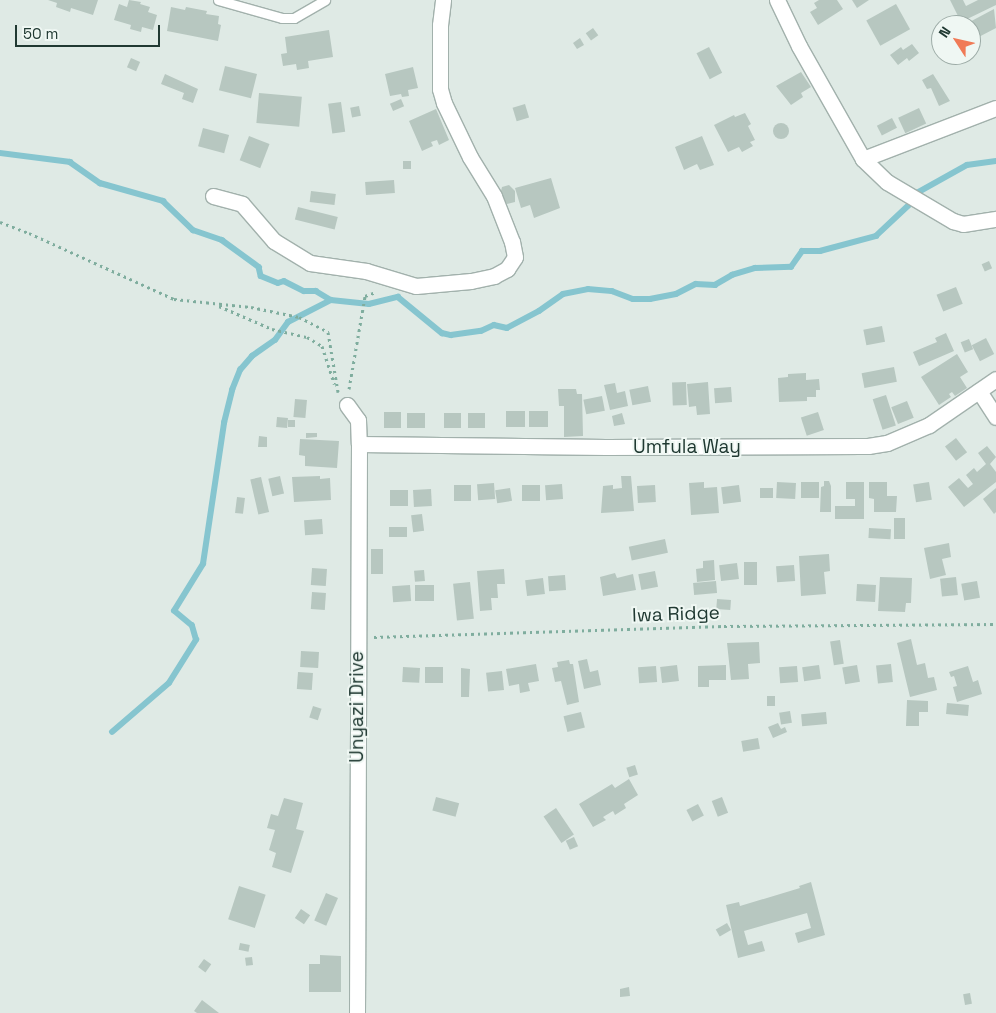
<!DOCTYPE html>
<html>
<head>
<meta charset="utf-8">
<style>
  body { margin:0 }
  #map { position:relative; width:996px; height:1013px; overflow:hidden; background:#dfeae5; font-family:"Space Grotesk",sans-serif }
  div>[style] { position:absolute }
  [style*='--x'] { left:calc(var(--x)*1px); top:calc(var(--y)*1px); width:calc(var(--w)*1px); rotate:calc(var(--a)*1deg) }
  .stream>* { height:5.5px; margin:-2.75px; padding:0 2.75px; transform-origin:2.75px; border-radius:2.75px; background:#86c5cf }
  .building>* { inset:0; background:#b7c7c0; transform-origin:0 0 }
  .round { border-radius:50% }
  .path>* { height:3px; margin-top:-1.5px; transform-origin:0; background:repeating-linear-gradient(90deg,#7fad9e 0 2.5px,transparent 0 6.5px) }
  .roads { filter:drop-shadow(1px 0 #a2b1ac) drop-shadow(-1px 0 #a2b1ac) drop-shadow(0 1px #a2b1ac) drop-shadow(0 -1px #a2b1ac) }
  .service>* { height:9px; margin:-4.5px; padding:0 4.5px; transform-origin:4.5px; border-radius:4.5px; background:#fff }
  .minor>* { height:15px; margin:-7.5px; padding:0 7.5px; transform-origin:7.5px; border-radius:7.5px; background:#fff }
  span { translate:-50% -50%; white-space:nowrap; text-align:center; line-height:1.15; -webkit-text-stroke:4px #eff7f3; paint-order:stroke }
  .street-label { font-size:19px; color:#203932 }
  .north { position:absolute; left:931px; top:15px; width:50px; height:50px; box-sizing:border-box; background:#eff7f3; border:1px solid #9caba6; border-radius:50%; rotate:305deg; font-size:14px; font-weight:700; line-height:20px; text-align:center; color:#203932 }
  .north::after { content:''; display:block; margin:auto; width:18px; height:22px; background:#f07a56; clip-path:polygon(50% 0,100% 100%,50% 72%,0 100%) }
  .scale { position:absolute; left:15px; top:25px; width:145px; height:22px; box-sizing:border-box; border:2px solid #203932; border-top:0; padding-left:6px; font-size:15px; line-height:18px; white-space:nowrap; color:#203932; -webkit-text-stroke:4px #eff7f3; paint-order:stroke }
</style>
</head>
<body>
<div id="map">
  <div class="stream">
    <i style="--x:0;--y:153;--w:71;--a:7.3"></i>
    <i style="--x:70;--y:162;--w:37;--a:35"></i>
    <i style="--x:100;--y:183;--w:66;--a:15.9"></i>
    <i style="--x:163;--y:201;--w:42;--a:44"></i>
    <i style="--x:193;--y:230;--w:31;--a:19"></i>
    <i style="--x:222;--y:240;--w:46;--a:36.1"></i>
    <i style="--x:259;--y:267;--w:9;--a:77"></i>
    <i style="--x:261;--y:276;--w:18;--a:22"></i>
    <i style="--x:278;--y:283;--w:6;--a:-18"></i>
    <i style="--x:284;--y:281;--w:22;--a:27"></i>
    <i style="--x:304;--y:291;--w:12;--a:0"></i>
    <i style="--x:316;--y:291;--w:17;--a:31"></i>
    <i style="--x:331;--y:300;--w:38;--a:6"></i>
    <i style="--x:369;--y:304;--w:30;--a:-14"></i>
    <i style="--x:398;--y:297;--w:57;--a:39.3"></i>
    <i style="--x:442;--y:333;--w:9;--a:13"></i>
    <i style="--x:451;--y:335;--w:30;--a:-8"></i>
    <i style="--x:481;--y:331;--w:14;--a:-25"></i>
    <i style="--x:494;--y:325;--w:13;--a:13"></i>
    <i style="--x:507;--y:328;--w:36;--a:-28"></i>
    <i style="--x:539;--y:311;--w:29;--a:-35"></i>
    <i style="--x:563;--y:294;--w:25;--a:-11"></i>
    <i style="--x:588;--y:289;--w:24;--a:5"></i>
    <i style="--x:612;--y:291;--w:22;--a:21"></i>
    <i style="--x:633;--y:299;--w:17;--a:0"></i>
    <i style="--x:650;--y:299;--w:26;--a:-11"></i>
    <i style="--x:676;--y:294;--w:22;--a:-27"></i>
    <i style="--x:696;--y:284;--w:19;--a:3"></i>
    <i style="--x:715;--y:285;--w:20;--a:-30"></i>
    <i style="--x:732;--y:275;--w:24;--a:-17"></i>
    <i style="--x:755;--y:268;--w:36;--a:-2"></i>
    <i style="--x:791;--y:267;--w:19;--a:-55"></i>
    <i style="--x:802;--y:251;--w:18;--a:0"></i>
    <i style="--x:820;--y:251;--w:58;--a:-15"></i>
    <i style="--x:876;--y:236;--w:45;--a:-43.2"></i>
    <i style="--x:917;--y:193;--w:57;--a:-29.2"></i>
    <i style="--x:967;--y:165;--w:29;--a:-8"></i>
    <i style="--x:112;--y:732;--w:75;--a:-40.7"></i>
    <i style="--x:169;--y:683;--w:51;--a:-57.9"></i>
    <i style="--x:196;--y:640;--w:15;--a:-106"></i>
    <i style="--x:192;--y:626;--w:23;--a:-140"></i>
    <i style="--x:174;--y:611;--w:55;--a:-58.3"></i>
    <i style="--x:203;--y:564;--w:143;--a:-81.5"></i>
    <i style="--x:224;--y:423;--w:34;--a:-76"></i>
    <i style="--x:232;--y:390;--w:22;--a:-68"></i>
    <i style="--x:240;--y:370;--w:18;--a:-49"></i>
    <i style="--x:252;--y:356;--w:28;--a:-35"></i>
    <i style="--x:275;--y:340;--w:22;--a:-54"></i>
    <i style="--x:288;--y:322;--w:48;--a:-27.1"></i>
  </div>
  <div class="building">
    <i style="clip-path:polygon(48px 0,98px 0,93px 15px,71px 8px,70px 12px,56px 7px,57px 3px)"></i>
    <i style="clip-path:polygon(129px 0,141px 2px,140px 4px,150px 7px,148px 12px,157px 15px,153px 30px,142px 27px,141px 32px,130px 29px,131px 25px,114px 20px,119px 4px,127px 7px)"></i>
    <i style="clip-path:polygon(819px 0,837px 0,843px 9px,818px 25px,810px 12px,817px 8px,814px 3px)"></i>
    <i style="clip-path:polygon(852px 0,869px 0,857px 8px)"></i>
    <i style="clip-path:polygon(950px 0,963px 0,966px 6px,978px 0,996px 0,996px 5px,961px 22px)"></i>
    <i style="left:896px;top:4px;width:29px;height:34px;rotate:61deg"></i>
    <i style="clip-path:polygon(171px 7px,185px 10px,186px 7px,207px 11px,206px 14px,219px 16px,218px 24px,221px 25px,218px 41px,167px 31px)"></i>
    <i style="clip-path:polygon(994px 9px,996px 28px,971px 41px,971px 25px,964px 25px)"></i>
    <i style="left:593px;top:28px;width:9px;height:9px;rotate:54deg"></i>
    <i style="clip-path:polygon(329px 30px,333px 57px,308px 61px,309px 68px,297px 70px,296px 64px,283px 66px,281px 54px,287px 53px,285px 37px)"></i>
    <i style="clip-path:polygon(580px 38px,584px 45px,577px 49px,573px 43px)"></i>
    <i style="clip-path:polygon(912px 44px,919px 53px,909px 61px,907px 58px,898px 65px,890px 55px,901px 47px,903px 50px)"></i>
    <i style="left:709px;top:47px;width:29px;height:14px;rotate:63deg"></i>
    <i style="left:131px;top:58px;width:10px;height:10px;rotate:24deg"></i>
    <i style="left:225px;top:66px;width:33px;height:25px;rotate:14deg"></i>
    <i style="clip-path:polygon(413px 67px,418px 88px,408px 90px,409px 96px,402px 97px,401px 94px,390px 96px,385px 74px)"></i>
    <i style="clip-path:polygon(801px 72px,811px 87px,801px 93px,803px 97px,791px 105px,776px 86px)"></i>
    <i style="clip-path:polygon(165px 74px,198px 89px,193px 103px,182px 99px,184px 93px,161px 84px)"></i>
    <i style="clip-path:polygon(933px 74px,950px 101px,939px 106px,931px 88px,927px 89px,922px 80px)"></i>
    <i style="left:259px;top:93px;width:43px;height:30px;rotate:5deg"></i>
    <i style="left:401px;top:99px;width:8px;height:12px;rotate:67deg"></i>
    <i style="left:341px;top:102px;width:30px;height:13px;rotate:82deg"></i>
    <i style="left:525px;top:104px;width:14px;height:13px;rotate:73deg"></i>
    <i style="left:359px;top:106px;width:10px;height:9px;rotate:79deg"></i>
    <i style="left:919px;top:108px;width:17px;height:23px;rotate:65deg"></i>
    <i style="clip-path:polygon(436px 109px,449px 140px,439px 145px,437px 140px,431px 142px,433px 146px,422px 151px,409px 121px)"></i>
    <i style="clip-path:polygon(745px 113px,751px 124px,748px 126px,755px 140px,750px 142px,753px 146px,742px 152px,739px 147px,728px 152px,714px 125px,734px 115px,735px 117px)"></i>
    <i style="left:892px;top:118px;width:11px;height:17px;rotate:63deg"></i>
    <i class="round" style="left:773px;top:123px;width:16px;height:16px"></i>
    <i style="left:203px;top:128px;width:27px;height:19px;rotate:15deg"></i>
    <i style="left:249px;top:136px;width:22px;height:26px;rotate:21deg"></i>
    <i style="clip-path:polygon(702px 136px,714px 165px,700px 170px,697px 164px,684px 170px,675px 147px)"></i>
    <i style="left:403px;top:161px;width:8px;height:8px"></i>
    <i style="clip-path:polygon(551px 178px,560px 208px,534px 218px,530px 205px,521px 208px,515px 188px)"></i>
    <i style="left:394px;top:180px;width:13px;height:29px;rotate:86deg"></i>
    <i style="clip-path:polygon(509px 185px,515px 191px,515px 202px,507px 204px,500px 195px,502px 187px)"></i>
    <i style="left:311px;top:191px;width:25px;height:11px;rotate:7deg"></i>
    <i style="left:298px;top:207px;width:41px;height:13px;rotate:14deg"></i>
    <i style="left:989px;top:261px;width:8px;height:8px;rotate:67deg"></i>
    <i style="left:956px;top:287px;width:18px;height:21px;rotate:68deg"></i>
    <i style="left:882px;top:326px;width:16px;height:19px;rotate:79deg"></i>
    <i style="clip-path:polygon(946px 333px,954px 351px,919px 366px,913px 352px,937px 342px,935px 338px)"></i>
    <i style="left:986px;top:338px;width:18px;height:16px;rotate:63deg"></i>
    <i style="left:969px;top:339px;width:11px;height:9px;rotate:68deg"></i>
    <i style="clip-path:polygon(957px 354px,968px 372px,960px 377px,967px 388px,955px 396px,952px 392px,949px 394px,951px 397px,939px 405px,921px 377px)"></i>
    <i style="left:894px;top:367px;width:15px;height:33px;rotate:79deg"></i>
    <i style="clip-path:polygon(806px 373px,806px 380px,819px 379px,820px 390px,816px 390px,816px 397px,807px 397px,807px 401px,779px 402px,778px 378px,788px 377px,788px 374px)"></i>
    <i style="left:686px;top:382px;width:23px;height:14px;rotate:88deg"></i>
    <i style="clip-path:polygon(708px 382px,710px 414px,697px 415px,696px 406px,689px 407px,687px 384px)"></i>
    <i style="clip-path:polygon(615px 383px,617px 393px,625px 391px,628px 406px,610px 410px,604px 385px)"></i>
    <i style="left:648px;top:386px;width:16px;height:19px;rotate:79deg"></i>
    <i style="left:731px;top:387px;width:15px;height:17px;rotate:86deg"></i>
    <i style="clip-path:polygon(558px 389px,576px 389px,577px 394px,582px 394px,583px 436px,564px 437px,564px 406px,559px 406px)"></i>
    <i style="left:886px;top:395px;width:32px;height:14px;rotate:72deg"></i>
    <i style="left:602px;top:396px;width:15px;height:19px;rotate:79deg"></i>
    <i style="left:295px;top:399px;width:12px;height:18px;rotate:5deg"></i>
    <i style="left:907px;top:401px;width:18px;height:17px;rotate:68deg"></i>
    <i style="left:525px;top:411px;width:16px;height:19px;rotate:90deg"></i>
    <i style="left:529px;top:411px;width:19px;height:16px"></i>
    <i style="left:384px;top:412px;width:17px;height:16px"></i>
    <i style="left:818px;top:412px;width:19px;height:18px;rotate:72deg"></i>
    <i style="left:407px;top:413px;width:18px;height:15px"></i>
    <i style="left:444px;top:413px;width:17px;height:15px"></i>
    <i style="left:468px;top:413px;width:17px;height:15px"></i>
    <i style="clip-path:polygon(622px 413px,625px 424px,614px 426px,612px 416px)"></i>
    <i style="left:277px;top:417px;width:11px;height:10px;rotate:5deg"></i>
    <i style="left:288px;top:420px;width:7px;height:7px"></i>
    <i style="clip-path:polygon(306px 433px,317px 433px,317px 437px,306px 438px)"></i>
    <i style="clip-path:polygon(259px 436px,267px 437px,267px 447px,258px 447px)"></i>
    <i style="left:956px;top:438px;width:18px;height:14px;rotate:52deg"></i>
    <i style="clip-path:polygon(300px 439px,339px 441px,337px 468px,305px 466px,305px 456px,299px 455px)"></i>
    <i style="clip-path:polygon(987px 446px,996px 457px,990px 464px,996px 472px,996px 482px,964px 507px,948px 487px,959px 478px,968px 488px,973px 484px,966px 475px,974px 468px,977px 472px,986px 464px,978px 453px)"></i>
    <i style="left:280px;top:476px;width:18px;height:12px;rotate:77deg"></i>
    <i style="clip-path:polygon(320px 476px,320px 479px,330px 478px,331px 500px,294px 502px,292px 477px)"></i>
    <i style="clip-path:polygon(621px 476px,631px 476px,634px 511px,601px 513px,603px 486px,613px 485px,613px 489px,622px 488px)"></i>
    <i style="left:261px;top:477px;width:36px;height:11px;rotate:77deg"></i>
    <i style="clip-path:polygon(824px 481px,829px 481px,831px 486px,831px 512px,820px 512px,821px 487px,824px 486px)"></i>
    <i style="clip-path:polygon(704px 482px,704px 488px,717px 487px,719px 513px,691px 515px,689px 483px)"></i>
    <i style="left:777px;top:482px;width:19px;height:16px;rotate:3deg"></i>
    <i style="left:801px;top:482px;width:18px;height:16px"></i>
    <i style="clip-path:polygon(846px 482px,864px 482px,864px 519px,835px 519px,835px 506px,855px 506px,855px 499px,846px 499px)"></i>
    <i style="clip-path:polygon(869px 482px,887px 482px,887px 496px,897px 496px,896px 512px,874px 512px,874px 499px,869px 498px)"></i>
    <i style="left:929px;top:482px;width:18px;height:16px;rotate:81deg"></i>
    <i style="left:494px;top:483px;width:16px;height:17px;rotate:86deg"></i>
    <i style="left:562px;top:484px;width:15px;height:17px;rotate:86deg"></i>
    <i style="left:454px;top:485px;width:17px;height:16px"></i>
    <i style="left:522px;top:485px;width:18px;height:16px"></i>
    <i style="left:655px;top:485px;width:17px;height:18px;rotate:87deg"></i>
    <i style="left:739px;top:485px;width:17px;height:18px;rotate:83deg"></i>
    <i style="left:510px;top:488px;width:13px;height:15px;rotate:81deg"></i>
    <i style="left:773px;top:488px;width:10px;height:13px;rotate:90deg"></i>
    <i style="clip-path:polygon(996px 488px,996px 512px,994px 514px,983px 499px)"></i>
    <i style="left:431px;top:489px;width:17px;height:18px;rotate:87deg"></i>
    <i style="left:390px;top:490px;width:18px;height:16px"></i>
    <i style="left:237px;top:497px;width:8px;height:16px;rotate:7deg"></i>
    <i style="left:422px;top:514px;width:17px;height:11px;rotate:83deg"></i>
    <i style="left:894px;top:518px;width:11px;height:21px"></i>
    <i style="left:322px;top:519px;width:15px;height:18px;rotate:86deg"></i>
    <i style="left:407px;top:527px;width:10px;height:18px;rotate:90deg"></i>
    <i style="left:869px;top:528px;width:22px;height:10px;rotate:3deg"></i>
    <i style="left:665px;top:539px;width:14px;height:37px;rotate:78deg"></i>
    <i style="clip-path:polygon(949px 543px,951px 557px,942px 559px,946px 575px,930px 579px,924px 548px)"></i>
    <i style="left:371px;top:549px;width:12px;height:25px"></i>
    <i style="clip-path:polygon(829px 554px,830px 571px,824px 572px,826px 594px,801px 596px,799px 556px)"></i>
    <i style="clip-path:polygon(714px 560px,715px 580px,697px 582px,696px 569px,703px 568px,703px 561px)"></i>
    <i style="left:744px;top:562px;width:13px;height:23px"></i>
    <i style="left:737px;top:563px;width:16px;height:18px;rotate:83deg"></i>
    <i style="left:794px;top:565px;width:16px;height:18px;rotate:86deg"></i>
    <i style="left:312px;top:568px;width:15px;height:17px;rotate:4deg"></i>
    <i style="clip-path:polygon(504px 569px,505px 584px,497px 584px,498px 598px,491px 598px,492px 610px,480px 611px,477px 571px)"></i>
    <i style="left:424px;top:570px;width:11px;height:10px;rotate:85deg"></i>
    <i style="left:655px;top:571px;width:16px;height:17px;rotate:79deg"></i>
    <i style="clip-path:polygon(615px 573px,617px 578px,633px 574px,636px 590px,603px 596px,600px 577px)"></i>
    <i style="left:565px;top:575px;width:15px;height:17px;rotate:86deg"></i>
    <i style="clip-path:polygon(880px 577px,912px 578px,911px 603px,906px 603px,905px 612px,878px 611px)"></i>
    <i style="left:956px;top:577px;width:18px;height:16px;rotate:84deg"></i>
    <i style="left:543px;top:578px;width:16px;height:18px;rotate:83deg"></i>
    <i style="left:716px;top:581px;width:12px;height:23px;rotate:85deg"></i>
    <i style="left:977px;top:581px;width:17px;height:16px;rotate:80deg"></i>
    <i style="left:470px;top:582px;width:37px;height:17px;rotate:84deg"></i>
    <i style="left:857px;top:584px;width:19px;height:17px;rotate:3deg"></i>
    <i style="left:410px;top:585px;width:16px;height:18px;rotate:86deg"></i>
    <i style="left:415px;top:585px;width:19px;height:16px"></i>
    <i style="left:312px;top:592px;width:14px;height:17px;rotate:4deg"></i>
    <i style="left:717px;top:599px;width:14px;height:10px;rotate:4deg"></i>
    <i style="clip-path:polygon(911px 639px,917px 665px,925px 663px,928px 678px,934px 677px,937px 690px,910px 697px,897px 643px)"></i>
    <i style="left:840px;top:640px;width:24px;height:10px;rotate:81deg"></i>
    <i style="clip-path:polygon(759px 642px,760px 663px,748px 664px,749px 679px,731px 680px,727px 643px)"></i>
    <i style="left:301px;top:651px;width:18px;height:16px;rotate:3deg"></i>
    <i style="clip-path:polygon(587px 659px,590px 672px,598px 670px,601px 685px,584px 689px,578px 661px)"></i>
    <i style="clip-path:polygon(569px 660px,570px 664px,573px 664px,579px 702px,567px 705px,561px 681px,555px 682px,552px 668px,558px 667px,557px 662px)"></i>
    <i style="clip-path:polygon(536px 664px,539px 681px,528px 683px,530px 691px,520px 693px,519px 684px,509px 686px,506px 669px)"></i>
    <i style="left:891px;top:664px;width:18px;height:15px;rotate:84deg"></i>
    <i style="left:677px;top:665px;width:16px;height:17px;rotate:83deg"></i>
    <i style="clip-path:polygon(726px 665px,726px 680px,709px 680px,709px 687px,698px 687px,698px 666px)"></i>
    <i style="left:819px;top:665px;width:14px;height:17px;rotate:82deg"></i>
    <i style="left:857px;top:665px;width:17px;height:15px;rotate:80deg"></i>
    <i style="left:656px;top:666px;width:16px;height:18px;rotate:86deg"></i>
    <i style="left:797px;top:666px;width:16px;height:18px;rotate:86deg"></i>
    <i style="clip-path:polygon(968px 666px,973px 682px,978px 680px,982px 694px,957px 702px,953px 687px,957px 686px,954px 676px,951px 677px,949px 672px)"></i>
    <i style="left:403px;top:667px;width:17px;height:15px;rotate:3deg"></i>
    <i style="left:425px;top:667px;width:18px;height:16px"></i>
    <i style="clip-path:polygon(461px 668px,470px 669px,469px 697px,461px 697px)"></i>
    <i style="left:502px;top:671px;width:19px;height:16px;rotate:84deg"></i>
    <i style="left:298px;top:672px;width:15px;height:17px;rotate:4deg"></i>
    <i style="left:767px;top:696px;width:8px;height:10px"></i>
    <i style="clip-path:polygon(907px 700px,928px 701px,928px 712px,919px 712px,919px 726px,906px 726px)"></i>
    <i style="left:947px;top:703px;width:22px;height:11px;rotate:5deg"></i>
    <i style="left:313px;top:706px;width:9px;height:12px;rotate:18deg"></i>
    <i style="left:790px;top:711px;width:12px;height:11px;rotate:81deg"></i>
    <i style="left:581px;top:712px;width:16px;height:18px;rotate:76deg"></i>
    <i style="left:826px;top:712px;width:12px;height:25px;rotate:85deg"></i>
    <i style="clip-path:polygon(778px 723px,781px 729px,785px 727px,787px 732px,773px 738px,768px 727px)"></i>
    <i style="left:758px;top:738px;width:11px;height:17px;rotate:80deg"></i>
    <i style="left:635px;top:765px;width:10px;height:9px;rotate:73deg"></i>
    <i style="clip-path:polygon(629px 779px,638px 795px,624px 804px,626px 808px,615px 815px,613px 811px,603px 817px,606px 820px,593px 827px,579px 804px,612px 784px,615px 788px)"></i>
    <i style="left:436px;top:797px;width:24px;height:14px;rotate:15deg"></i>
    <i style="left:722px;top:797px;width:17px;height:11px;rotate:69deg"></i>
    <i style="clip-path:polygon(284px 798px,303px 803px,296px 829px,304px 831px,291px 873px,272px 867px,276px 853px,269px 850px,275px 830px,267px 828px,271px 814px,278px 816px)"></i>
    <i style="left:698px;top:804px;width:13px;height:13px;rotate:63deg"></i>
    <i style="left:556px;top:808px;width:32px;height:15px;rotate:56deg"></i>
    <i style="left:574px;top:837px;width:10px;height:9px;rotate:66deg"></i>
    <i style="clip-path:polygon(811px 882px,825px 935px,798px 943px,795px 933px,811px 928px,807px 913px,744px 931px,748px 945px,762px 941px,765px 951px,738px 958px,726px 905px,739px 902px,740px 906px,800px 888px,799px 886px)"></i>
    <i style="left:239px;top:886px;width:28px;height:35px;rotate:18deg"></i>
    <i style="left:326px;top:893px;width:13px;height:30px;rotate:23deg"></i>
    <i style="left:301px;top:909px;width:11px;height:11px;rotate:34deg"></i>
    <i style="left:727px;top:923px;width:8px;height:13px;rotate:60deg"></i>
    <i style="left:240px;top:943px;width:10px;height:7px;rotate:11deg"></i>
    <i style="clip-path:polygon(320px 955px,341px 956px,341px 992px,309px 992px,309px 964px,320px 964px)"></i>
    <i style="left:252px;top:957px;width:8px;height:7px;rotate:83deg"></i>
    <i style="left:204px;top:959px;width:9px;height:10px;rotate:36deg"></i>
    <i style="clip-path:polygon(629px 987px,630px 996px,620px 997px,620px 989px)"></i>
    <i style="left:970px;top:993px;width:11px;height:7px;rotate:80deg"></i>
    <i style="clip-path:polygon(202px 1000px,219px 1013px,197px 1013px,194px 1011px)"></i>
  </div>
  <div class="path">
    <i style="--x:0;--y:222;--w:31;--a:21"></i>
    <i style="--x:29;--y:233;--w:159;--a:24.5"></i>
    <i style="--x:174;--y:299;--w:77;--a:5.9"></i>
    <i style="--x:251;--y:307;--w:49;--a:11.8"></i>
    <i style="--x:299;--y:317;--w:33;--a:27"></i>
    <i style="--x:328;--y:332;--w:61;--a:80.5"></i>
    <i style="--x:219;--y:306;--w:58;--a:23.5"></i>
    <i style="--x:272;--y:329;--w:36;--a:13"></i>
    <i style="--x:307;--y:337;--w:17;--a:31"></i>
    <i style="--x:322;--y:346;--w:40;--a:72"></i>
    <i style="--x:349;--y:389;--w:94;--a:-80.2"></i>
    <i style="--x:365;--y:296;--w:12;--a:-20"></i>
    <i style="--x:374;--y:637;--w:350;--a:-1.8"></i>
    <i style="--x:724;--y:626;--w:272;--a:-0.4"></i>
  </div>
  <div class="roads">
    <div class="service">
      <i style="--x:218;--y:0;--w:66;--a:15.7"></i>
      <i style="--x:282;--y:18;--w:12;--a:0"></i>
      <i style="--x:294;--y:18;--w:36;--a:-30"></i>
    </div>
    <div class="minor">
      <i style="--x:777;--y:0;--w:51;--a:64.4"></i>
      <i style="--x:799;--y:46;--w:130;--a:60.5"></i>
      <i style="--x:863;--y:159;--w:33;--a:44"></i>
      <i style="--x:887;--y:182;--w:77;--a:30.6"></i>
      <i style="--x:953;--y:221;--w:10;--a:17"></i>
      <i style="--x:963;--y:224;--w:33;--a:-9"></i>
      <i style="--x:863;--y:159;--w:142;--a:-21"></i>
      <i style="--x:213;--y:196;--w:30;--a:15"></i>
      <i style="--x:242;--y:204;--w:49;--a:49.1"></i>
      <i style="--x:274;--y:241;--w:42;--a:31.4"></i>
      <i style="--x:310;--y:263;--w:57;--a:8.1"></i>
      <i style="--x:366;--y:271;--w:52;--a:16.7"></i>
      <i style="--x:416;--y:286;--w:55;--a:-5.2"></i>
      <i style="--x:471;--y:281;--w:24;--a:-12"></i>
      <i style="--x:494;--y:276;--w:15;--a:-28"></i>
      <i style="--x:507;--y:269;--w:14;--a:-56"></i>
      <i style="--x:515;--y:257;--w:15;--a:-101"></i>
      <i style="--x:512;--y:242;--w:49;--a:-111.4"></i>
      <i style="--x:494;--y:196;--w:46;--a:-121.6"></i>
      <i style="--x:470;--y:157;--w:60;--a:-115.7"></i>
      <i style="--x:444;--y:103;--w:15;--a:-106"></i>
      <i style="--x:440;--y:89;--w:64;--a:-90"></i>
      <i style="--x:440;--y:25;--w:25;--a:-83"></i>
      <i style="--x:979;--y:391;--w:31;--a:57"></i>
      <i style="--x:347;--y:405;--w:19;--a:54"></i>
      <i style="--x:358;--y:420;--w:24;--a:88"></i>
      <i style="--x:359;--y:444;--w:569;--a:90.2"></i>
      <i style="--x:359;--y:444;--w:247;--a:0.7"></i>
      <i style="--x:606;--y:447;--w:262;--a:-0.2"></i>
      <i style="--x:868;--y:446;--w:19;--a:-9"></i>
      <i style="--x:887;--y:443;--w:46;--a:-23.2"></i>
      <i style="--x:929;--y:425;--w:81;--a:-34.5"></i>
    </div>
  </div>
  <div class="street-label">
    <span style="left:687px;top:447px">Umfula Way</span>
    <span style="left:676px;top:614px;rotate:-2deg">Iwa Ridge</span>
    <span style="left:357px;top:707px;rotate:-90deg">Unyazi Drive</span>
  </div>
  <div class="north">N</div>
  <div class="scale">50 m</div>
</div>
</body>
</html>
